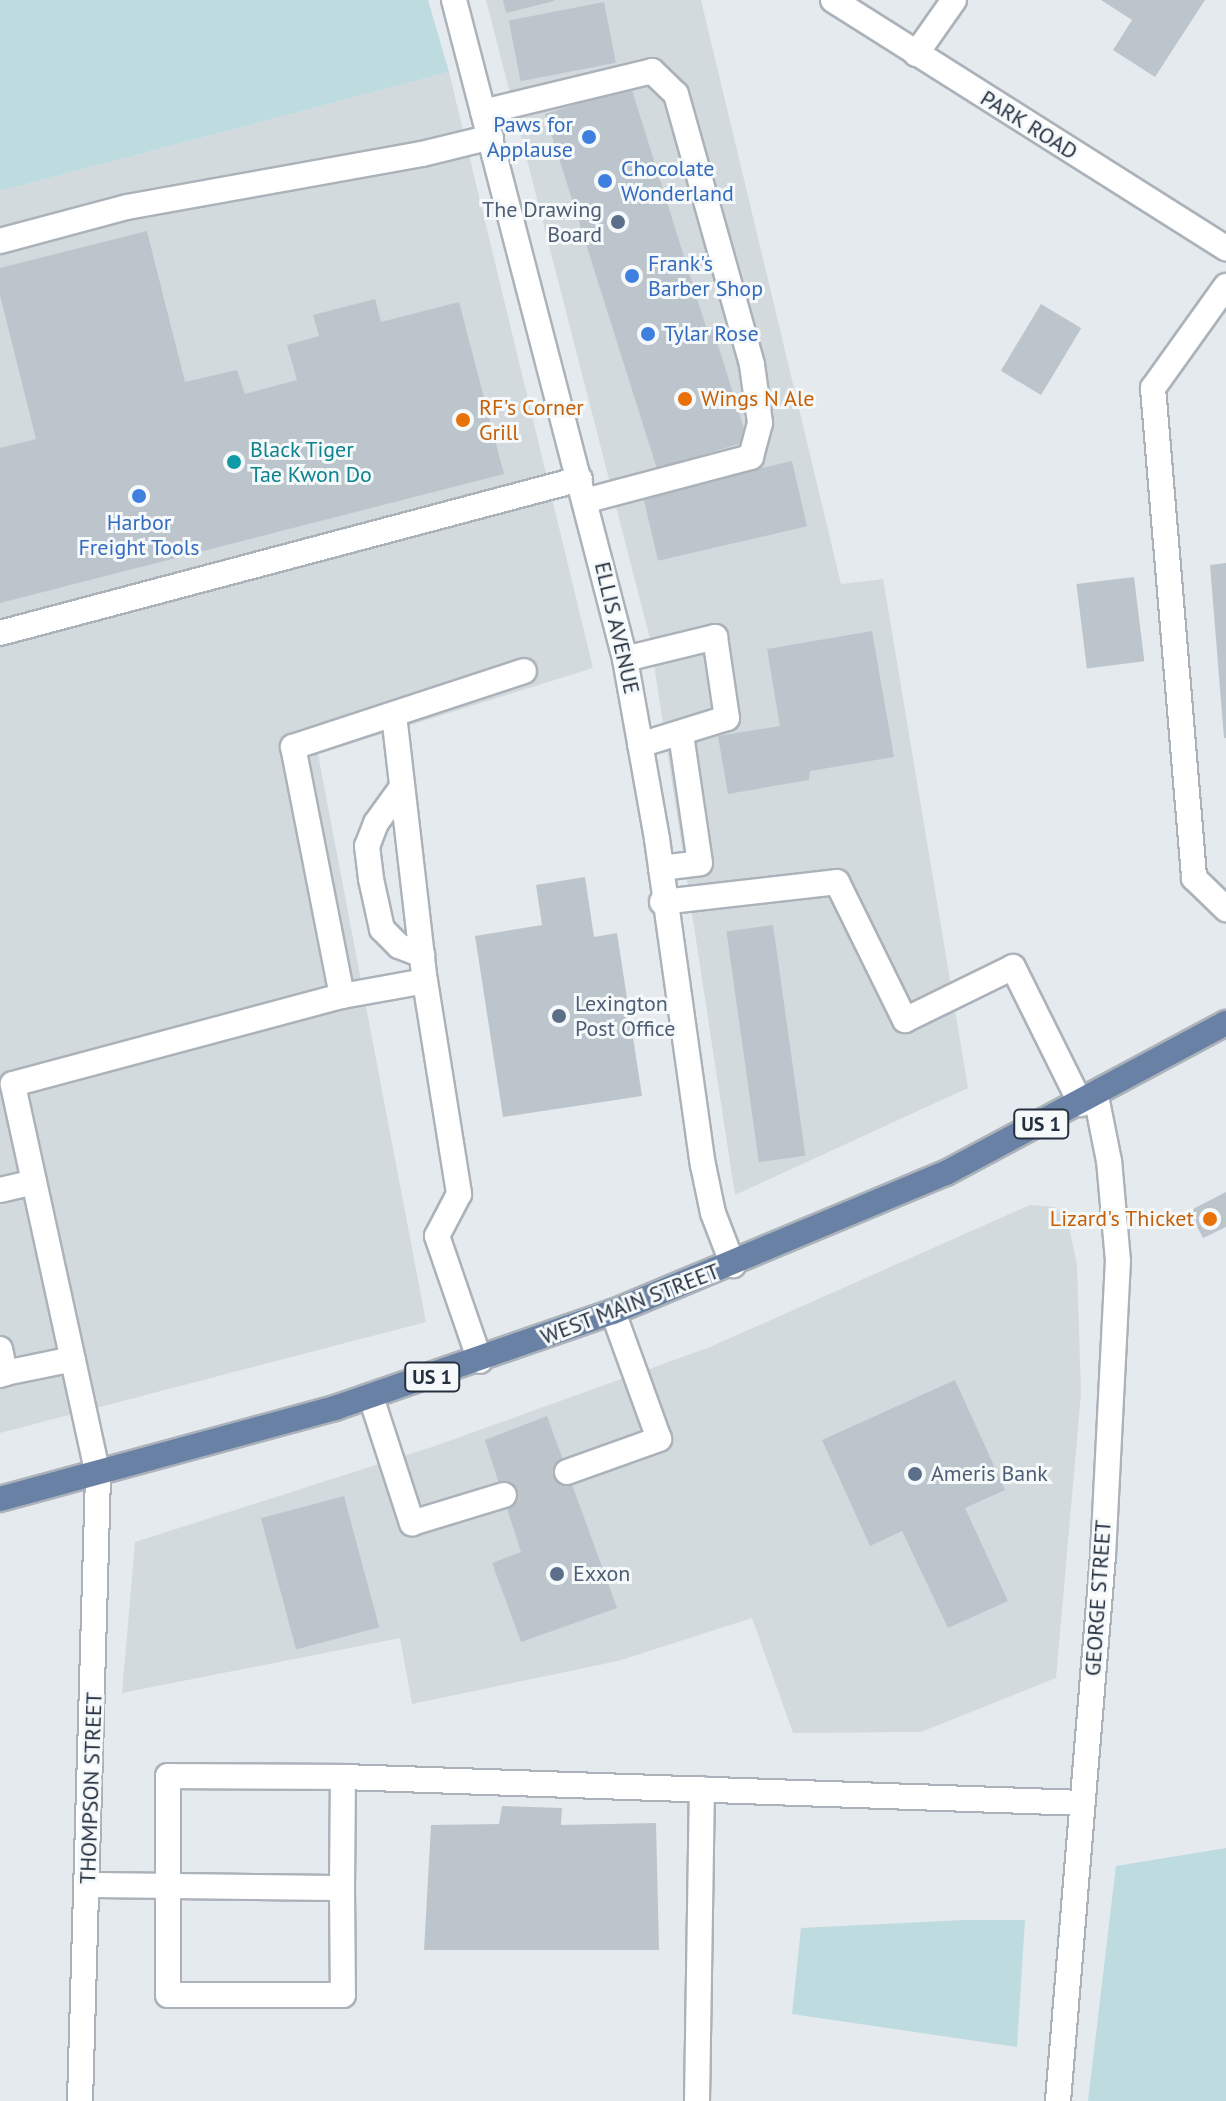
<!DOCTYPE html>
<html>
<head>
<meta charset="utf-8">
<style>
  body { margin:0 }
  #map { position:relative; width:1226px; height:2101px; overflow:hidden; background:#e5eaee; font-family:"PT Sans",sans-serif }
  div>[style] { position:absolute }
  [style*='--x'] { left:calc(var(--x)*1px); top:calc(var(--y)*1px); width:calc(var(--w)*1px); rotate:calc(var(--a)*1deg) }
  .built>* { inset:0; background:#d3dade }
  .green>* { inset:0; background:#bedbdf }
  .building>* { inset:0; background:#bdc5cc; transform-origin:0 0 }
  .minor-tunnel>* { height:24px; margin-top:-12px; transform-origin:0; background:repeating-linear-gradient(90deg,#bec5cb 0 24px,transparent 0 36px) }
  .roads { filter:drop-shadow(2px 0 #abb2ba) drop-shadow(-2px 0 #abb2ba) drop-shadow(0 2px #abb2ba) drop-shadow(0 -2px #abb2ba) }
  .minor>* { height:24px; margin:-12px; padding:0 12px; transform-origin:12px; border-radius:12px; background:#fff }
  .major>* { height:24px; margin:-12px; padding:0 12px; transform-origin:12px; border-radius:12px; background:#6981a4 }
  .dots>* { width:22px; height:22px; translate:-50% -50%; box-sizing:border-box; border:4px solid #f6f9fa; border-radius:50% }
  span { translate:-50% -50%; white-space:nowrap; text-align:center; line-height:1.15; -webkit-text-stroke:6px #f6f9fa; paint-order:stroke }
  .shield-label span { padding:2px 6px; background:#f6f9fa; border:2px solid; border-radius:6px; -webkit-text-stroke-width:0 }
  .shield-label { font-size:20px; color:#243040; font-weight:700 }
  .shop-label { font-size:22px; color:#366cbe }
  .right { translate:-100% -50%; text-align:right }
  .left { translate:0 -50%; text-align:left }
  .street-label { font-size:22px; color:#243040 }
  .service-label { font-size:22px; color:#4e5e75 }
  .food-label { font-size:22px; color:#c56008 }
  .culture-label { font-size:22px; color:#0d838f }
</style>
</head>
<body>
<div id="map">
  <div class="built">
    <i style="clip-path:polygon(486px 0,701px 0,841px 584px,883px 579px,968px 1088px,735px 1195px,650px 639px)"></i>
    <i style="clip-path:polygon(449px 72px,593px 668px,318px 754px,426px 1322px,0 1433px,0 191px)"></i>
    <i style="clip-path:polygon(1030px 1205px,1055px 1207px,1068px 1223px,1077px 1264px,1081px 1394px,1056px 1678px,921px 1732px,793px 1733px,752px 1618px,618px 1661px,412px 1704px,400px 1638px,122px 1693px,135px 1542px,432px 1447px,710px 1347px)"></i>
  </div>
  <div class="green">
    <i style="clip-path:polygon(0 0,428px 0,449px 72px,0 191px)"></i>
    <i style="clip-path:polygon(1226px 1848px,1226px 2101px,1088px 2101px,1116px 1866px)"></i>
    <i style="clip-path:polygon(964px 1920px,1025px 1920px,1017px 2047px,792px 2014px,801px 1928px)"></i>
  </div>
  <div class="building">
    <i style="clip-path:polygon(503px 0,554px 0,554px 1px,506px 13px)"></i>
    <i style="clip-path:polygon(1101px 0,1205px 0,1155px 77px,1113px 50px,1132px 20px)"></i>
    <i style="left:604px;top:2px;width:62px;height:97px;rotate:79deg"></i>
    <i style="clip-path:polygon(631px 87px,707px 330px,713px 329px,748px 441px,657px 469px,545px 114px)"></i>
    <i style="clip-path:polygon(147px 231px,185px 382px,237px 370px,245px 394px,297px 380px,287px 345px,319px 336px,313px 315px,375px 299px,381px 322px,459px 302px,504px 474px,0 603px,0 448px,36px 439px,0 295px,0 268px)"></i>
    <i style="left:1041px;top:304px;width:47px;height:78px;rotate:31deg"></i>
    <i style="left:792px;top:461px;width:67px;height:153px;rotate:77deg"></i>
    <i style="clip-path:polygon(1226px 563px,1226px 738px,1224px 738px,1210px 565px)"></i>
    <i style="left:1134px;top:577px;width:85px;height:58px;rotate:83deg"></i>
    <i style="clip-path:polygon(872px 631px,894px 757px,810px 771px,809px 780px,728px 794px,718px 736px,780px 726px,767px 649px)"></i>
    <i style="clip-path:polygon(585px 877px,594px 937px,617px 933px,642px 1096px,503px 1117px,475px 936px,542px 925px,536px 885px)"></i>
    <i style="left:773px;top:925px;width:233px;height:47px;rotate:82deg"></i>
    <i style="clip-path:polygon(1226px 1192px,1226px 1227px,1203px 1238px,1189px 1211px)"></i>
    <i style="clip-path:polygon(955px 1380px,1005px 1490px,965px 1508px,1008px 1601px,948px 1628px,902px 1531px,870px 1546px,822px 1440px)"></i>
    <i style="clip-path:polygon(547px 1416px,617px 1608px,521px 1642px,492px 1563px,521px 1552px,485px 1440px)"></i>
    <i style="left:344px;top:1496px;width:136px;height:86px;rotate:75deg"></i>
    <i style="clip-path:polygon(502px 1806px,562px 1808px,561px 1825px,656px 1823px,659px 1950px,424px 1950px,431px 1825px,499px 1824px)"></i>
  </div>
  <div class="minor-tunnel">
    <i style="--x:504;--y:1495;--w:67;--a:-20.1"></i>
  </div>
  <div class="roads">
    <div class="minor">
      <i style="--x:454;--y:0;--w:681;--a:75.45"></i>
      <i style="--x:625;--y:659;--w:183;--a:79.9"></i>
      <i style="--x:657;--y:839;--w:329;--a:82"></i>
      <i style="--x:703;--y:1165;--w:49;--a:78.2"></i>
      <i style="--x:713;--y:1213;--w:56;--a:69"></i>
      <i style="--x:833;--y:0;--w:465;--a:32.3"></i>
      <i style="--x:916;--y:54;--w:66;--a:-54.9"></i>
      <i style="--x:483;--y:112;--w:174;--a:-13.6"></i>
      <i style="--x:652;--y:71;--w:33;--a:44"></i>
      <i style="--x:676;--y:94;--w:281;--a:74.3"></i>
      <i style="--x:752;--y:365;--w:59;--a:82.1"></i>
      <i style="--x:760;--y:423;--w:35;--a:105"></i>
      <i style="--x:751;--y:457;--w:172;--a:165.2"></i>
      <i style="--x:0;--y:241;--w:131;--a:-15"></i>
      <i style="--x:127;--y:207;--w:300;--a:-10.2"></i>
      <i style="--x:422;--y:154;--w:71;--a:-13.8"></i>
      <i style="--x:1226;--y:286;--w:125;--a:125.6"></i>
      <i style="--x:1153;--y:388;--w:492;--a:85.2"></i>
      <i style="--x:1194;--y:878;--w:45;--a:44.1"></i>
      <i style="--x:0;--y:633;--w:600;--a:-14.87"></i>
      <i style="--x:625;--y:659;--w:93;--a:-13.7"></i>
      <i style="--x:715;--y:637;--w:82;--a:81.6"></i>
      <i style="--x:727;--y:718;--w:91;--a:162.8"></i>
      <i style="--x:394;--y:715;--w:268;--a:83.4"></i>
      <i style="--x:425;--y:981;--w:216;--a:80.9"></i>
      <i style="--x:459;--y:1194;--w:47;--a:117.6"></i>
      <i style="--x:437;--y:1236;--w:132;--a:71"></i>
      <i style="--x:402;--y:787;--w:44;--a:125.8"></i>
      <i style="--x:376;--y:823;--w:25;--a:111"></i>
      <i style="--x:367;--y:846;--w:33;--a:83"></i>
      <i style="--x:371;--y:879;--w:51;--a:77.6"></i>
      <i style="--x:382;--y:929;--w:24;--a:45"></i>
      <i style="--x:399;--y:946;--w:25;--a:21"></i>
      <i style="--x:661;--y:868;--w:39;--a:-7"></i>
      <i style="--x:700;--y:863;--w:129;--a:-98.4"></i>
      <i style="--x:662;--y:902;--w:176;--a:-6.5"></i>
      <i style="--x:837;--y:882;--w:154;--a:63.8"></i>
      <i style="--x:905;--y:1020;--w:120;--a:-26.1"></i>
      <i style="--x:1013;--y:967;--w:153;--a:63.6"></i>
      <i style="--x:342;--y:996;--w:84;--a:-10.2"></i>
      <i style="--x:0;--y:1190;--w:35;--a:-13"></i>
      <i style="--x:0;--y:1349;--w:25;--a:78"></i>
      <i style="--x:5;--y:1373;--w:5;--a:158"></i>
      <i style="--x:5;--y:1373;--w:69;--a:-11.6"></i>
      <i style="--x:371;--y:1397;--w:133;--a:72"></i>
      <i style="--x:412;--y:1523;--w:96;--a:-16.9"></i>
      <i style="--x:567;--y:1472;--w:98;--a:-19.7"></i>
      <i style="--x:659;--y:1439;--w:135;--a:-109.9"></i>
      <i style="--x:87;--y:1885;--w:255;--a:0.7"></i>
      <i style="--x:342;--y:1888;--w:111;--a:-89.5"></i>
      <i style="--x:343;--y:1777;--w:739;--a:2.01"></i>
      <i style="--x:342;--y:1888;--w:107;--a:89.5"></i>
      <i style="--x:343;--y:1995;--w:175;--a:180"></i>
      <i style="--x:168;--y:1995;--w:219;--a:-90"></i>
      <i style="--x:168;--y:1776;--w:175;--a:0.3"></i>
      <i style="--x:80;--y:2101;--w:626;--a:-88.35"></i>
      <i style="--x:98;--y:1475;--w:400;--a:-102.3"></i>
      <i style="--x:13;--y:1084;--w:341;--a:-15"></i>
      <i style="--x:342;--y:996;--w:254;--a:-101.1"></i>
      <i style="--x:293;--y:747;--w:243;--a:-18.2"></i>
      <i style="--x:697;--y:2101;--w:312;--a:-89.1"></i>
      <i style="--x:1058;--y:2101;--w:547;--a:-85.28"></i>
      <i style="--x:1103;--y:1556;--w:295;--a:-87.1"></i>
      <i style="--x:1118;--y:1261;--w:100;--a:-95.1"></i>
      <i style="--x:1109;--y:1161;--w:66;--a:-101.3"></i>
    </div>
    <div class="major">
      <i style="--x:0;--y:1499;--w:347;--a:-15.2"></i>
      <i style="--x:335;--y:1408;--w:294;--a:-19.1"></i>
      <i style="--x:613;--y:1312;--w:361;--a:-22.7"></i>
      <i style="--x:946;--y:1173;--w:318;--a:-28.2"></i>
    </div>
  </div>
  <div class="dots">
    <i style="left:589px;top:137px;background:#3f7fe0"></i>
    <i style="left:605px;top:181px;background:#3f7fe0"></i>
    <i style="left:618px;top:222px;background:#5c6f8a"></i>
    <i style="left:632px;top:276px;background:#3f7fe0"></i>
    <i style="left:648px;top:334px;background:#3f7fe0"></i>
    <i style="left:685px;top:399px;background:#e8710a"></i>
    <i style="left:463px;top:420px;background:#e8710a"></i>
    <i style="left:234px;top:462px;background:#0f9aa8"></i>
    <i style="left:139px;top:496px;background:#3f7fe0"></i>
    <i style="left:559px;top:1016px;background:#5c6f8a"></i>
    <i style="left:1210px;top:1219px;background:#e8710a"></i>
    <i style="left:915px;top:1474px;background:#5c6f8a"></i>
    <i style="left:557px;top:1574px;background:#5c6f8a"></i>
  </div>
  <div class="shield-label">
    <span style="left:1041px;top:1124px">US 1</span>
    <span style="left:432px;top:1377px">US 1</span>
  </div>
  <div class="shop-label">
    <span class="right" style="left:573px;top:137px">Paws for<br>Applause</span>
    <span class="left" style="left:621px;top:181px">Chocolate<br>Wonderland</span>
    <span class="left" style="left:648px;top:276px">Frank's<br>Barber Shop</span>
    <span class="left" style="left:664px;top:334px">Tylar Rose</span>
    <span style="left:139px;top:535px">Harbor<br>Freight Tools</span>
  </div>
  <div class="street-label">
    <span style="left:1029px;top:125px;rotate:32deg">PARK ROAD</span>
    <span style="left:617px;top:628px;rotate:77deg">ELLIS AVENUE</span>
    <span style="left:630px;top:1304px;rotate:-21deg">WEST MAIN STREET</span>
    <span style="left:1098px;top:1598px;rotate:-86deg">GEORGE STREET</span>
    <span style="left:91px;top:1788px;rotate:-88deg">THOMPSON STREET</span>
  </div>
  <div class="service-label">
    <span class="right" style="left:602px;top:222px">The Drawing<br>Board</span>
    <span class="left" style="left:575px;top:1016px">Lexington<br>Post Office</span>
    <span class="left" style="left:931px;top:1474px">Ameris Bank</span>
    <span class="left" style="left:573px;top:1574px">Exxon</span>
  </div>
  <div class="food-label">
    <span class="left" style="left:701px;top:399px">Wings N Ale</span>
    <span class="left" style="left:479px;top:420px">RF's Corner<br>Grill</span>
    <span class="right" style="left:1194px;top:1219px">Lizard's Thicket</span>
  </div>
  <div class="culture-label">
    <span class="left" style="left:250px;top:462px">Black Tiger<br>Tae Kwon Do</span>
  </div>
</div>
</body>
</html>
